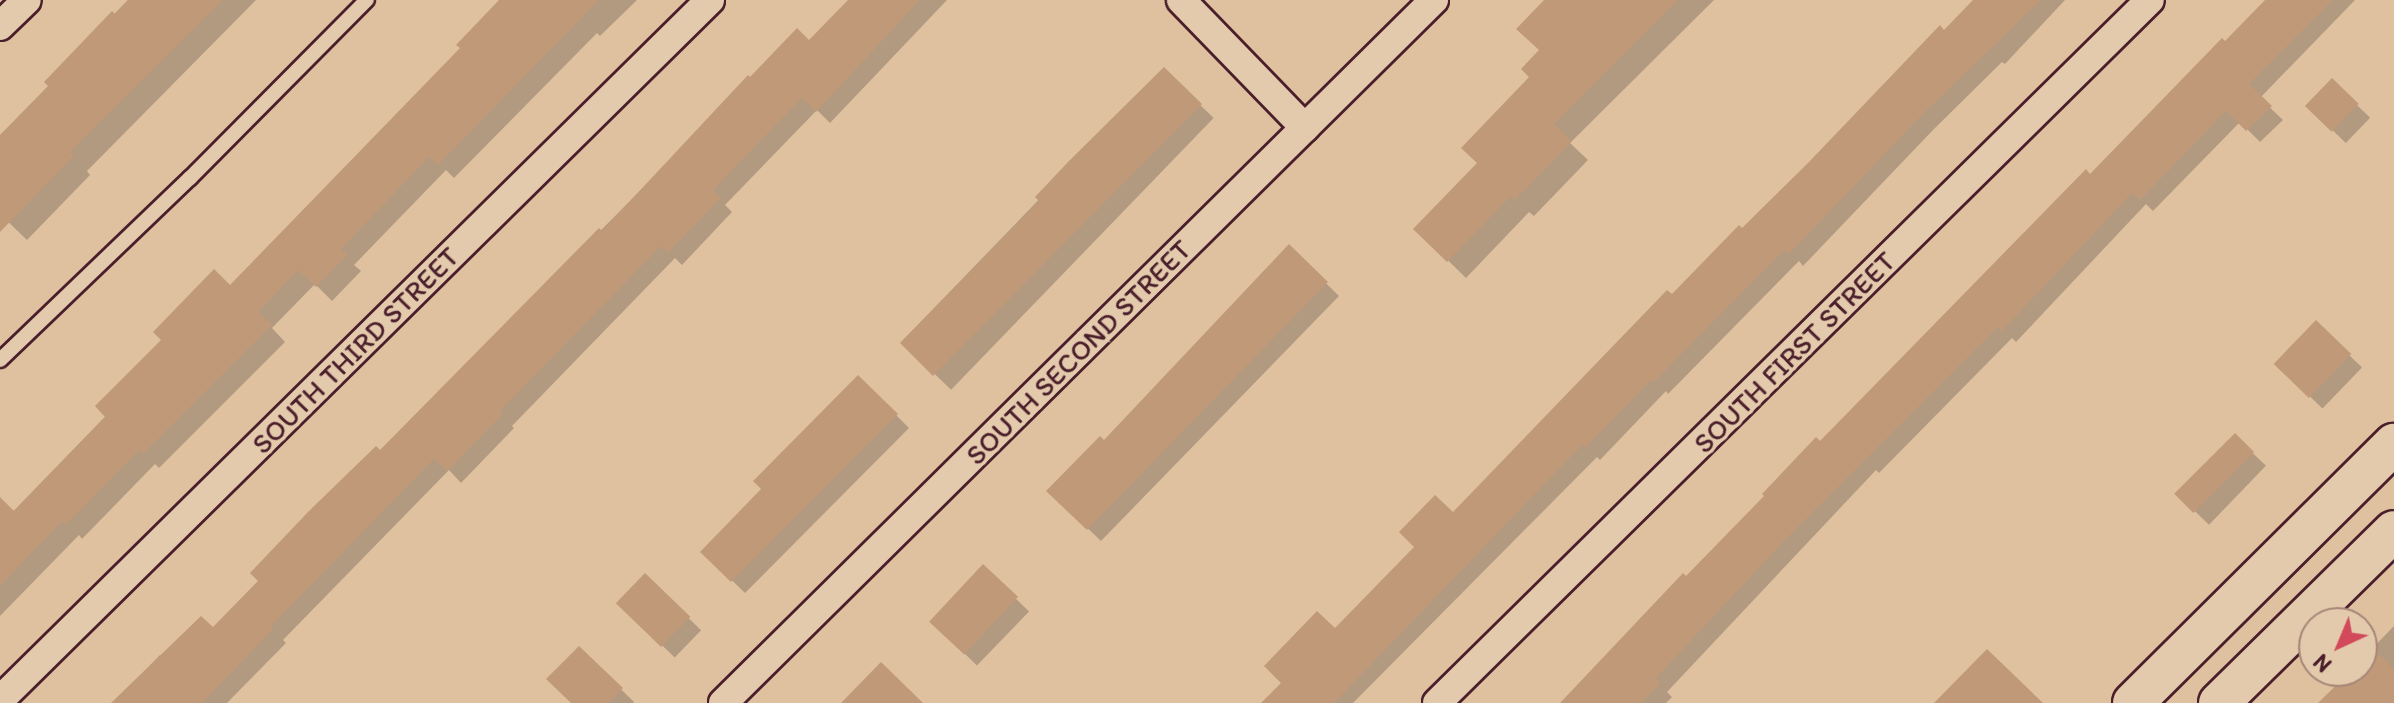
<!DOCTYPE html>
<html>
<head>
<meta charset="utf-8">
<style>
  body { margin:0 }
  #map { position:relative; width:2394px; height:703px; overflow:hidden; background:#dfc1a0; font-family:Itim,sans-serif }
  div>[style] { position:absolute }
  [style*='--x'] { left:calc(var(--x)*1px); top:calc(var(--y)*1px); width:calc(var(--w)*1px); rotate:calc(var(--a)*1deg) }
  .shadow>* { inset:0; background:#0003; transform-origin:0 0 }
  .building>* { inset:0; background:#bf9978; transform-origin:0 0 }
  .roads { filter:drop-shadow(2px 0 #4a1f2b) drop-shadow(-2px 0 #4a1f2b) drop-shadow(0 2px #4a1f2b) drop-shadow(0 -2px #4a1f2b) }
  .service>* { height:14px; margin:-7px; padding:0 7px; transform-origin:7px; border-radius:7px; background:#e4caac }
  .minor>* { height:28px; margin:-14px; padding:0 14px; transform-origin:14px; border-radius:14px; background:#e4caac }
  .secondary>* { height:40px; margin:-20px; padding:0 20px; transform-origin:20px; border-radius:20px; background:#e4caac }
  span { translate:-50% -50%; white-space:nowrap; text-align:center; line-height:1.15; -webkit-text-stroke:7px #e4caac; paint-order:stroke }
  .street-label { font-size:28px; color:#4a1f2b }
  .north { position:absolute; left:2298px; top:607px; width:80px; height:80px; box-sizing:border-box; background:#e4caac; border:2px solid #a68678; border-radius:50%; rotate:224deg; font-size:22px; font-weight:700; line-height:32px; text-align:center; color:#4a1f2b }
  .north::after { content:''; display:block; margin:auto; width:28px; height:36px; background:#d1495b; clip-path:polygon(50% 0,100% 100%,50% 72%,0 100%) }
</style>
</head>
<body>
<div id="map">
  <div class="shadow">
    <i style="clip-path:polygon(128px 0,256px 0,87px 171px,90px 175px,27px 240px,0 214px,0 138px,50px 86px,47px 82px)"></i>
    <i style="clip-path:polygon(504px 0,637px 0,600px 36px,597px 33px,454px 178px,446px 170px,354px 265px,361px 271px,332px 301px,315px 284px,272px 328px,285px 342px,159px 468px,155px 464px,82px 539px,79px 535px,0 616px,0 525px,463px 48px)"></i>
    <i style="clip-path:polygon(851px 0,947px 0,830px 123px,817px 110px,725px 205px,732px 212px,682px 265px,675px 258px,512px 426px,514px 428px,461px 483px,449px 470px,283px 640px,286px 643px,227px 703px,114px 703px,160px 655px,163px 658px,213px 630px,380px 453px,750px 80px,809px 43px)"></i>
    <i style="clip-path:polygon(1586px 0,1714px 0,1570px 143px,1588px 160px,1534px 216px,1529px 212px,1466px 278px,1416px 229px,1479px 163px,1532px 77px)"></i>
    <i style="clip-path:polygon(1975px 0,2065px 0,2005px 64px,2002px 62px,1933px 130px,1803px 266px,1799px 261px,1668px 394px,1666px 391px,1600px 460px,1597px 457px,1353px 703px,1264px 703px)"></i>
    <i style="clip-path:polygon(2268px 0,2355px 0,2260px 98px,2283px 120px,2260px 142px,2240px 122px,2153px 211px,2146px 204px,2016px 342px,2012px 338px,1879px 473px,1876px 470px,1667px 692px,1672px 697px,1666px 703px,1562px 703px)"></i>
    <i style="left:1164px;top:70px;width:69px;height:378px;rotate:44deg"></i>
    <i style="left:2332px;top:81px;width:53px;height:35px;rotate:44deg"></i>
    <i style="clip-path:polygon(1289px 247px,1339px 296px,1101px 541px,1049px 491px,1104px 443px)"></i>
    <i style="left:2316px;top:323px;width:64px;height:57px;rotate:44deg"></i>
    <i style="clip-path:polygon(858px 377px,909px 428px,745px 593px,703px 552px,764px 489px)"></i>
    <i style="left:2235px;top:436px;width:43px;height:82px;rotate:44deg"></i>
    <i style="left:983px;top:567px;width:64px;height:75px;rotate:44deg"></i>
    <i style="left:645px;top:576px;width:78px;height:38px;rotate:44deg"></i>
    <i style="clip-path:polygon(2394px 626px,2394px 703px,2319px 703px,2350px 671px,2362px 671px,2362px 659px)"></i>
    <i style="clip-path:polygon(579px 648px,634px 702px,633px 703px,573px 703px)"></i>
  </div>
  <div class="building">
    <i style="clip-path:polygon(128px 0,223px 0,70px 152px,74px 156px,0 232px,0 135px,48px 86px,44px 82px,112px 11px,115px 14px)"></i>
    <i style="clip-path:polygon(499px 0,599px 0,438px 165px,429px 157px,341px 249px,347px 255px,316px 287px,298px 270px,258px 312px,272px 325px,143px 454px,139px 450px,66px 525px,62px 521px,0 586px,0 497px,14px 511px,105px 417px,95px 406px,161px 340px,153px 332px,214px 269px,230px 285px,460px 48px,456px 45px)"></i>
    <i style="clip-path:polygon(848px 0,920px 0,816px 112px,802px 98px,713px 190px,721px 198px,667px 253px,661px 246px,500px 411px,503px 414px,447px 471px,434px 459px,271px 626px,274px 628px,202px 703px,111px 703px,201px 616px,213px 627px,258px 581px,250px 573px,309px 511px,376px 446px,380px 450px,599px 228px,602px 231px,748px 75px,750px 77px,797px 28px,809px 40px)"></i>
    <i style="clip-path:polygon(1544px 0,1678px 0,1554px 124px,1572px 141px,1515px 200px,1511px 196px,1447px 262px,1413px 229px,1477px 163px,1461px 148px,1529px 77px,1521px 69px,1539px 50px,1516px 29px)"></i>
    <i style="clip-path:polygon(1973px 0,2041px 0,1920px 117px,1789px 254px,1784px 250px,1654px 382px,1651px 380px,1585px 448px,1582px 445px,1334px 703px,1261px 703px,1281px 683px,1264px 666px,1317px 611px,1335px 628px,1414px 547px,1399px 532px,1435px 495px,1453px 512px,1667px 290px,1672px 294px,1739px 225px,1742px 228px,1808px 163px,1940px 25px,1944px 30px)"></i>
    <i style="clip-path:polygon(2265px 0,2333px 0,2249px 84px,2272px 106px,2246px 131px,2226px 111px,2140px 200px,2132px 193px,2002px 331px,1998px 327px,1785px 540px,1656px 678px,1661px 683px,1641px 703px,1560px 703px,1683px 573px,1686px 576px,1764px 496px,1762px 494px,1816px 437px,1820px 441px,2086px 169px,2090px 174px,2222px 38px,2225px 41px)"></i>
    <i style="clip-path:polygon(1164px 67px,1202px 104px,933px 376px,900px 343px,1039px 201px,1035px 197px,1068px 162px)"></i>
    <i style="left:2332px;top:78px;width:37px;height:39px;rotate:44deg"></i>
    <i style="clip-path:polygon(1289px 244px,1328px 282px,1087px 530px,1046px 491px,1100px 436px,1104px 440px)"></i>
    <i style="left:2316px;top:320px;width:49px;height:61px;rotate:44deg"></i>
    <i style="clip-path:polygon(858px 375px,898px 414px,731px 582px,700px 552px,761px 489px,753px 481px)"></i>
    <i style="left:2235px;top:433px;width:27px;height:86px;rotate:45deg"></i>
    <i style="left:983px;top:564px;width:48px;height:79px;rotate:43deg"></i>
    <i style="left:645px;top:573px;width:63px;height:42px;rotate:44deg"></i>
    <i style="clip-path:polygon(2362px 638px,2394px 669px,2394px 703px,2318px 703px,2351px 671px,2362px 671px)"></i>
    <i style="clip-path:polygon(579px 646px,623px 688px,608px 703px,571px 703px,546px 679px)"></i>
    <i style="clip-path:polygon(1987px 649px,2043px 703px,1934px 703px)"></i>
    <i style="clip-path:polygon(881px 662px,923px 703px,841px 703px)"></i>
  </div>
  <div class="roads">
    <div class="service">
      <i style="--x:0;--y:360;--w:263;--a:-43.8"></i>
      <i style="--x:190;--y:178;--w:251;--a:-45.2"></i>
    </div>
    <div class="minor">
      <i style="--x:1181;--y:0;--w:178;--a:45.9"></i>
      <i style="--x:0;--y:26;--w:37;--a:-44"></i>
      <i style="--x:0;--y:700;--w:997;--a:-44.59"></i>
      <i style="--x:723;--y:703;--w:1000;--a:-44.68"></i>
      <i style="--x:1437;--y:703;--w:1001;--a:-44.6"></i>
    </div>
    <div class="secondary">
      <i style="--x:2133;--y:703;--w:368;--a:-44.8"></i>
      <i style="--x:2219;--y:703;--w:245;--a:-44.5"></i>
    </div>
  </div>
  <div class="street-label">
    <span style="left:355px;top:350px;rotate:-45deg">SOUTH THIRD STREET</span>
    <span style="left:1078px;top:352px;rotate:-45deg">SOUTH SECOND STREET</span>
    <span style="left:1794px;top:352px;rotate:-45deg">SOUTH FIRST STREET</span>
  </div>
  <div class="north">N</div>
</div>
</body>
</html>
